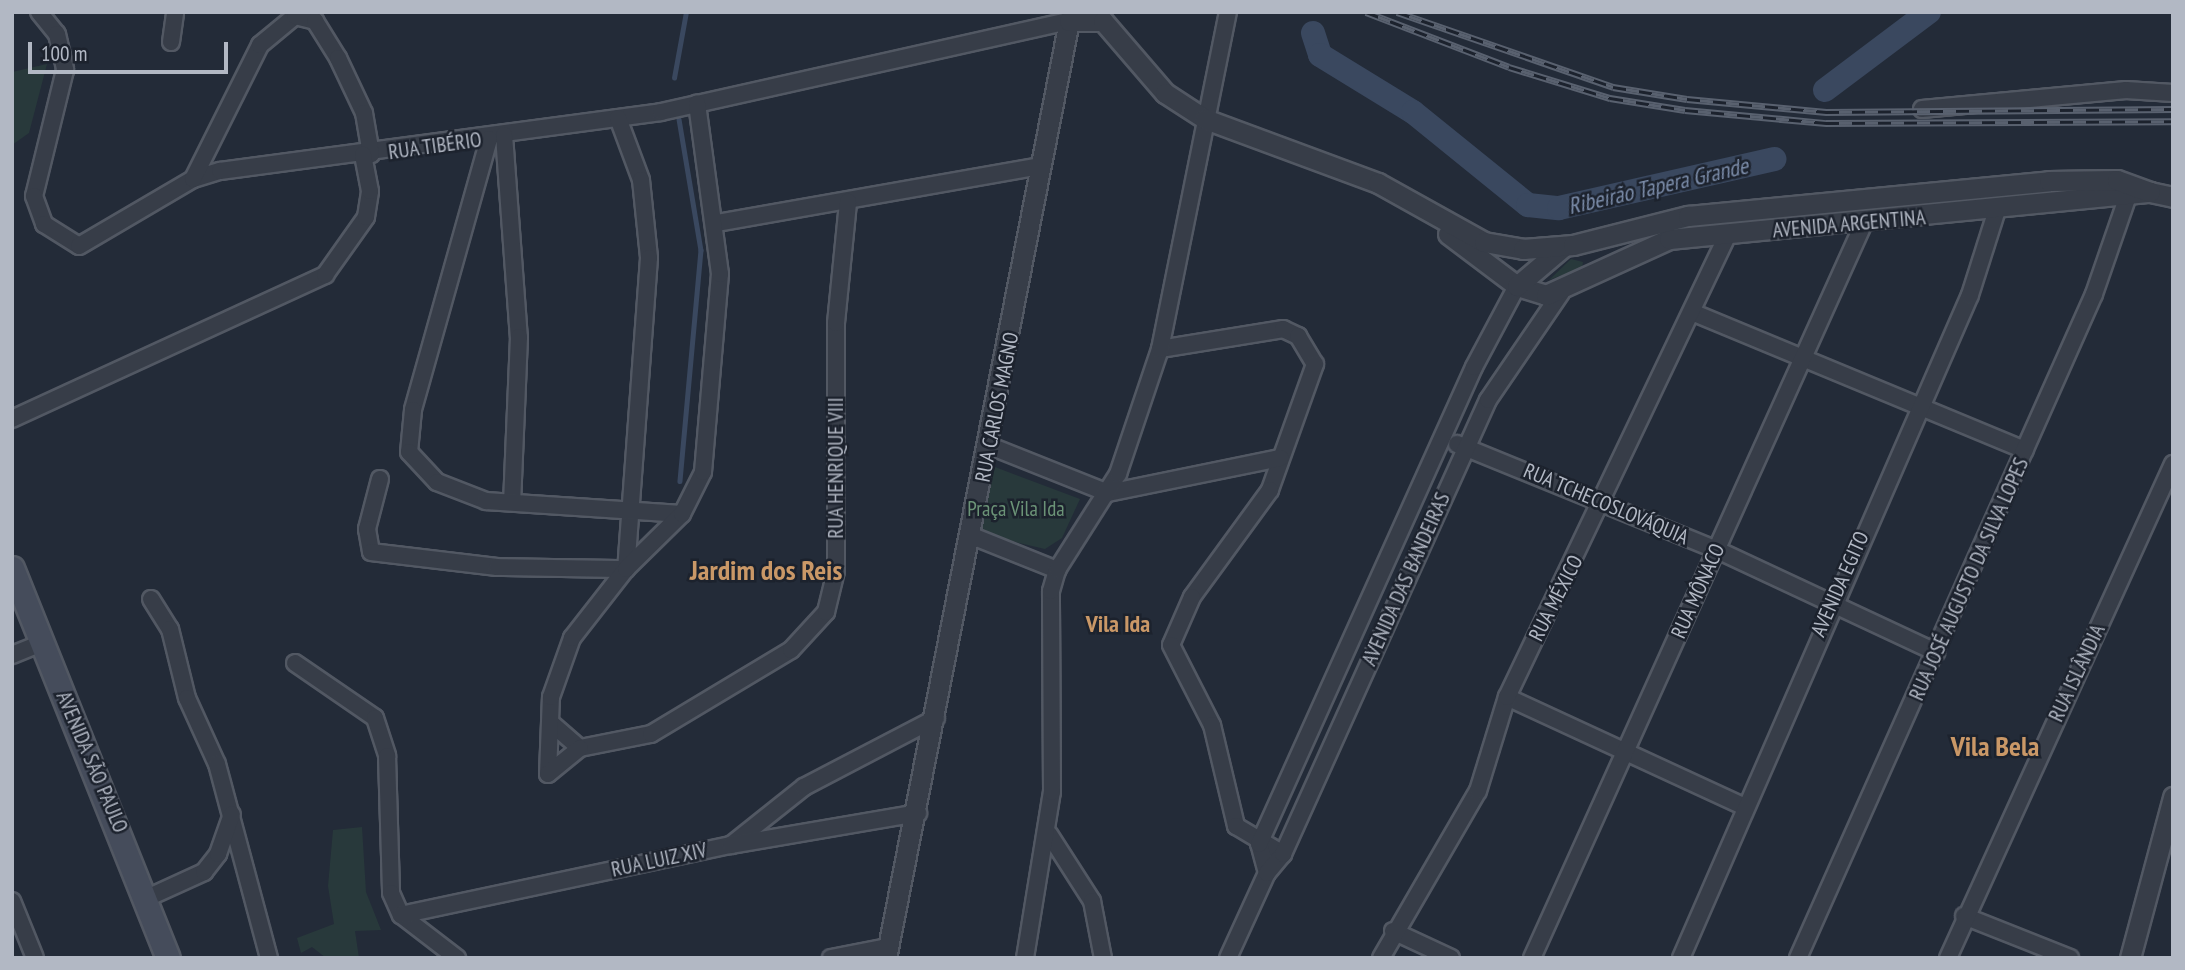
<!DOCTYPE html>
<html>
<head>
<meta charset="utf-8">
<style>
  body { margin:0 }
  #map { position:relative; width:2185px; height:970px; overflow:hidden; background:#232b38; font-family:"PT Sans Narrow",sans-serif }
  div>[style] { position:absolute }
  [style*='--x'] { left:calc(var(--x)*1px); top:calc(var(--y)*1px); width:calc(var(--w)*1px); rotate:calc(var(--a)*1deg) }
  .green>* { inset:0; background:#28393b }
  .stream>* { height:4.5px; margin:-2.25px; padding:0 2.25px; transform-origin:2.25px; border-radius:2.25px; background:#3a485f }
  .river>* { height:24px; margin:-12px; padding:0 12px; transform-origin:12px; border-radius:12px; background:#3a485f }
  .roads { filter:drop-shadow(2px 0 #525863) drop-shadow(-2px 0 #525863) drop-shadow(0 2px #525863) drop-shadow(0 -2px #525863) }
  .minor>* { height:16px; margin:-8px; padding:0 8px; transform-origin:8px; border-radius:8px; background:#373d48 }
  .tertiary>* { height:19px; margin:-9.5px; padding:0 9.5px; transform-origin:9.5px; border-radius:9.5px; background:#373d48 }
  .secondary>* { height:23px; margin:-11.5px; padding:0 11.5px; transform-origin:11.5px; border-radius:11.5px; background:#454c5b }
  .rail>* { height:7px; margin-top:-3.5px; transform-origin:0; background:repeating-linear-gradient(90deg,#1c222d 0 13px,#59616f 0 26px); box-sizing:border-box; border-block:2px solid #59616f }
  span { translate:-50% -50%; white-space:nowrap; text-align:center; line-height:1.15; -webkit-text-stroke:5px #1c222d; paint-order:stroke }
  .street-label { font-size:21px; color:#b2b8c4 }
  .park-label { font-size:21px; color:#6b9377 }
  .water-label { font-size:23px; color:#7c8daa; font-style:italic }
  .quarter-label { font-size:24px; color:#ca9867; font-weight:700 }
  .district-label { font-size:28px; color:#ca9867; font-weight:700 }
  .frame { position:absolute; inset:0; border:14px solid #b2b8c4; pointer-events:none }
  .scale { position:absolute; left:28px; top:42px; width:200px; height:32px; box-sizing:border-box; border:4px solid #b2b8c4; border-top:0; padding-left:9px; font-size:21px; line-height:24px; white-space:nowrap; color:#b2b8c4; -webkit-text-stroke:5px #1c222d; paint-order:stroke }
</style>
</head>
<body>
<div id="map">
  <div class="green">
    <i style="clip-path:polygon(47px 64px,29px 133px,12px 145px,12px 72px)"></i>
    <i style="clip-path:polygon(1571px 259px,1583px 262px,1582px 268px,1549px 280px)"></i>
    <i style="clip-path:polygon(995px 467px,1080px 499px,1062px 538px,1045px 549px,990px 536px,980px 525px)"></i>
    <i style="clip-path:polygon(362px 827px,366px 892px,381px 930px,355px 931px,359px 958px,326px 958px,312px 947px,301px 953px,297px 938px,334px 924px,328px 886px,333px 830px)"></i>
  </div>
  <div class="stream">
    <i style="--x:674;--y:78;--w:67;--a:-79.7"></i>
    <i style="--x:679;--y:119;--w:133;--a:80.5"></i>
    <i style="--x:701;--y:250;--w:232;--a:95.2"></i>
  </div>
  <div class="river">
    <i style="--x:1313;--y:33;--w:23;--a:72"></i>
    <i style="--x:1320;--y:55;--w:109;--a:31.5"></i>
    <i style="--x:1413;--y:112;--w:148;--a:39"></i>
    <i style="--x:1528;--y:205;--w:31;--a:6"></i>
    <i style="--x:1559;--y:208;--w:221;--a:-12.8"></i>
    <i style="--x:1825;--y:90;--w:130;--a:-36.9"></i>
  </div>
  <div class="roads">
    <div class="minor">
      <i style="--x:39;--y:12;--w:28;--a:51"></i>
      <i style="--x:57;--y:34;--w:37;--a:77"></i>
      <i style="--x:65;--y:70;--w:130;--a:103.8"></i>
      <i style="--x:34;--y:196;--w:30;--a:70"></i>
      <i style="--x:44;--y:224;--w:41;--a:32.2"></i>
      <i style="--x:79;--y:246;--w:132;--a:-30.4"></i>
      <i style="--x:193;--y:179;--w:28;--a:-17"></i>
      <i style="--x:220;--y:171;--w:445;--a:-7.6"></i>
      <i style="--x:661;--y:112;--w:418;--a:-12.6"></i>
      <i style="--x:171;--y:42;--w:30;--a:-82"></i>
      <i style="--x:1922;--y:109;--w:205;--a:-5.3"></i>
      <i style="--x:2126;--y:90;--w:47;--a:3.7"></i>
      <i style="--x:618;--y:118;--w:66;--a:69.6"></i>
      <i style="--x:641;--y:180;--w:78;--a:84.1"></i>
      <i style="--x:649;--y:258;--w:312;--a:94.2"></i>
      <i style="--x:504;--y:135;--w:203;--a:85.8"></i>
      <i style="--x:519;--y:337;--w:165;--a:92.4"></i>
      <i style="--x:489;--y:139;--w:281;--a:105.7"></i>
      <i style="--x:413;--y:410;--w:42;--a:95.4"></i>
      <i style="--x:409;--y:452;--w:41;--a:47"></i>
      <i style="--x:437;--y:482;--w:53;--a:21.2"></i>
      <i style="--x:486;--y:501;--w:196;--a:3.8"></i>
      <i style="--x:193;--y:179;--w:150;--a:-63.4"></i>
      <i style="--x:260;--y:45;--w:45;--a:-39.6"></i>
      <i style="--x:295;--y:16;--w:21;--a:14"></i>
      <i style="--x:315;--y:21;--w:44;--a:58.1"></i>
      <i style="--x:338;--y:58;--w:61;--a:64.7"></i>
      <i style="--x:364;--y:113;--w:42;--a:80.3"></i>
      <i style="--x:717;--y:223;--w:327;--a:-10"></i>
      <i style="--x:1694;--y:313;--w:358;--a:22.5"></i>
      <i style="--x:1160;--y:349;--w:125;--a:-9.2"></i>
      <i style="--x:1283;--y:329;--w:17;--a:25"></i>
      <i style="--x:1298;--y:336;--w:33;--a:59"></i>
      <i style="--x:1315;--y:364;--w:134;--a:109.7"></i>
      <i style="--x:1270;--y:490;--w:132;--a:126.1"></i>
      <i style="--x:1192;--y:597;--w:52;--a:113.6"></i>
      <i style="--x:1171;--y:645;--w:90;--a:62.9"></i>
      <i style="--x:1212;--y:725;--w:104;--a:76.6"></i>
      <i style="--x:1236;--y:826;--w:55;--a:30.8"></i>
      <i style="--x:12;--y:419;--w:345;--a:-24.7"></i>
      <i style="--x:325;--y:275;--w:71;--a:-54.7"></i>
      <i style="--x:366;--y:217;--w:26;--a:-81"></i>
      <i style="--x:370;--y:191;--w:37;--a:-101"></i>
      <i style="--x:1457;--y:444;--w:281;--a:22.2"></i>
      <i style="--x:1717;--y:550;--w:242;--a:25"></i>
      <i style="--x:990;--y:446;--w:127;--a:21.7"></i>
      <i style="--x:1108;--y:493;--w:176;--a:-11.5"></i>
      <i style="--x:380;--y:479;--w:52;--a:104.6"></i>
      <i style="--x:367;--y:529;--w:23;--a:80"></i>
      <i style="--x:371;--y:552;--w:127;--a:6.8"></i>
      <i style="--x:497;--y:567;--w:129;--a:0.9"></i>
      <i style="--x:972;--y:536;--w:92;--a:21.8"></i>
      <i style="--x:151;--y:599;--w:36;--a:58"></i>
      <i style="--x:170;--y:629;--w:71;--a:76.2"></i>
      <i style="--x:187;--y:698;--w:72;--a:65.6"></i>
      <i style="--x:217;--y:764;--w:201;--a:75"></i>
      <i style="--x:12;--y:655;--w:31;--a:-22"></i>
      <i style="--x:295;--y:663;--w:97;--a:34.5"></i>
      <i style="--x:375;--y:718;--w:40;--a:72"></i>
      <i style="--x:387;--y:756;--w:137;--a:88.3"></i>
      <i style="--x:391;--y:893;--w:24;--a:66"></i>
      <i style="--x:401;--y:915;--w:71;--a:37.5"></i>
      <i style="--x:1507;--y:697;--w:262;--a:24.8"></i>
      <i style="--x:551;--y:723;--w:38;--a:41"></i>
      <i style="--x:580;--y:748;--w:72;--a:-11.2"></i>
      <i style="--x:651;--y:734;--w:163;--a:-31"></i>
      <i style="--x:791;--y:650;--w:52;--a:-47.4"></i>
      <i style="--x:826;--y:612;--w:42;--a:-76.3"></i>
      <i style="--x:836;--y:571;--w:248;--a:-90"></i>
      <i style="--x:836;--y:323;--w:122;--a:-84.3"></i>
      <i style="--x:548;--y:774;--w:77;--a:-87.8"></i>
      <i style="--x:551;--y:697;--w:63;--a:-70.4"></i>
      <i style="--x:572;--y:638;--w:88;--a:-52"></i>
      <i style="--x:626;--y:569;--w:78;--a:-44.5"></i>
      <i style="--x:682;--y:514;--w:47;--a:-63.4"></i>
      <i style="--x:703;--y:472;--w:199;--a:-85.1"></i>
      <i style="--x:720;--y:274;--w:172;--a:-97.7"></i>
      <i style="--x:548;--y:774;--w:41;--a:-39.1"></i>
      <i style="--x:1049;--y:834;--w:80;--a:57.3"></i>
      <i style="--x:1092;--y:901;--w:58;--a:79.1"></i>
      <i style="--x:731;--y:845;--w:93;--a:-38.5"></i>
      <i style="--x:804;--y:787;--w:149;--a:-27.6"></i>
      <i style="--x:1267;--y:873;--w:30;--a:-105"></i>
      <i style="--x:1259;--y:844;--w:523;--a:-65.74"></i>
      <i style="--x:1474;--y:367;--w:92;--a:-62"></i>
      <i style="--x:147;--y:898;--w:63;--a:-24.5"></i>
      <i style="--x:204;--y:872;--w:23;--a:-52"></i>
      <i style="--x:218;--y:854;--w:42;--a:-70.7"></i>
      <i style="--x:12;--y:901;--w:61;--a:68"></i>
      <i style="--x:401;--y:915;--w:337;--a:-12"></i>
      <i style="--x:731;--y:845;--w:190;--a:-9.7"></i>
      <i style="--x:1964;--y:916;--w:114;--a:21.6"></i>
      <i style="--x:1393;--y:931;--w:64;--a:25"></i>
      <i style="--x:831;--y:958;--w:57;--a:-11.1"></i>
      <i style="--x:1025;--y:958;--w:168;--a:-80.8"></i>
      <i style="--x:1052;--y:792;--w:201;--a:-90.3"></i>
      <i style="--x:1051;--y:591;--w:22;--a:-74"></i>
      <i style="--x:1057;--y:570;--w:114;--a:-57.6"></i>
      <i style="--x:1118;--y:474;--w:132;--a:-71.4"></i>
      <i style="--x:1160;--y:349;--w:344;--a:-78.6"></i>
      <i style="--x:1228;--y:958;--w:94;--a:-65.4"></i>
      <i style="--x:1267;--y:873;--w:25;--a:-50"></i>
      <i style="--x:1283;--y:854;--w:498;--a:-65.7"></i>
      <i style="--x:1488;--y:400;--w:130;--a:-55.7"></i>
      <i style="--x:1381;--y:958;--w:193;--a:-59.9"></i>
      <i style="--x:1478;--y:791;--w:98;--a:-72.9"></i>
      <i style="--x:1507;--y:697;--w:513;--a:-64.48"></i>
      <i style="--x:1532;--y:958;--w:804;--a:-65.7"></i>
      <i style="--x:1681;--y:958;--w:723;--a:-66.45"></i>
      <i style="--x:1970;--y:295;--w:89;--a:-72.4"></i>
      <i style="--x:1798;--y:958;--w:727;--a:-65.97"></i>
      <i style="--x:2094;--y:294;--w:104;--a:-70.9"></i>
      <i style="--x:1948;--y:958;--w:543;--a:-65.51"></i>
    </div>
    <div class="tertiary">
      <i style="--x:1448;--y:234;--w:86;--a:37"></i>
      <i style="--x:1517;--y:286;--w:30;--a:17"></i>
      <i style="--x:1546;--y:295;--w:135;--a:-24.5"></i>
      <i style="--x:1669;--y:239;--w:483;--a:-5.6"></i>
      <i style="--x:2150;--y:192;--w:24;--a:12"></i>
      <i style="--x:1517;--y:286;--w:60;--a:-40.3"></i>
      <i style="--x:886;--y:958;--w:955;--a:-78.95"></i>
      <i style="--x:1069;--y:21;--w:34;--a:0"></i>
      <i style="--x:1103;--y:21;--w:95;--a:49.3"></i>
      <i style="--x:1165;--y:93;--w:48;--a:33"></i>
      <i style="--x:1205;--y:119;--w:184;--a:20.3"></i>
      <i style="--x:1378;--y:183;--w:121;--a:29.1"></i>
      <i style="--x:1484;--y:242;--w:40;--a:10"></i>
      <i style="--x:1523;--y:249;--w:50;--a:-4.6"></i>
      <i style="--x:1573;--y:245;--w:119;--a:-14.2"></i>
      <i style="--x:1688;--y:216;--w:363;--a:-5.5"></i>
      <i style="--x:2049;--y:181;--w:68;--a:-0.8"></i>
      <i style="--x:2117;--y:180;--w:35;--a:20"></i>
      <i style="--x:2130;--y:958;--w:167;--a:-75"></i>
    </div>
    <div class="secondary">
      <i style="--x:12;--y:568;--w:420;--a:68.2"></i>
    </div>
  </div>
  <div class="rail">
    <i style="--x:1366;--y:12;--w:153;--a:21"></i>
    <i style="--x:1509;--y:67;--w:106;--a:17.1"></i>
    <i style="--x:1610;--y:98;--w:76;--a:9.1"></i>
    <i style="--x:1685;--y:110;--w:142;--a:5.3"></i>
    <i style="--x:1826;--y:123;--w:347;--a:-0.3"></i>
    <i style="--x:1397;--y:12;--w:229;--a:19.1"></i>
    <i style="--x:1613;--y:87;--w:75;--a:9.2"></i>
    <i style="--x:1687;--y:99;--w:140;--a:5.3"></i>
    <i style="--x:1826;--y:112;--w:347;--a:-0.5"></i>
  </div>
  <div class="street-label">
    <span style="left:435px;top:146px;rotate:-8deg">RUA TIBÉRIO</span>
    <span style="left:1849px;top:224px;rotate:-5deg">AVENIDA ARGENTINA</span>
    <span style="left:997px;top:407px;rotate:-79deg">RUA CARLOS MAGNO</span>
    <span style="left:836px;top:468px;rotate:-90deg">RUA HENRIQUE VIII</span>
    <span style="left:1606px;top:504px;rotate:23deg">RUA TCHECOSLOVÁQUIA</span>
    <span style="left:1406px;top:579px;rotate:-66deg">AVENIDA DAS BANDEIRAS</span>
    <span style="left:1969px;top:579px;rotate:-66deg">RUA JOSÉ AUGUSTO DA SILVA LOPES</span>
    <span style="left:1840px;top:584px;rotate:-66deg">AVENIDA EGITO</span>
    <span style="left:1698px;top:591px;rotate:-66deg">RUA MÔNACO</span>
    <span style="left:1556px;top:598px;rotate:-63deg">RUA MÉXICO</span>
    <span style="left:2077px;top:673px;rotate:-65deg">RUA ISLÂNDIA</span>
    <span style="left:92px;top:762px;rotate:67deg">AVENIDA SÃO PAULO</span>
    <span style="left:659px;top:860px;rotate:-12deg">RUA LUIZ XIV</span>
  </div>
  <div class="park-label">
    <span style="left:1016px;top:509px">Praça Vila Ida</span>
  </div>
  <div class="water-label">
    <span style="left:1658px;top:186px;rotate:-13deg">Ribeirão Tapera Grande</span>
  </div>
  <div class="quarter-label">
    <span style="left:1118px;top:624px">Vila Ida</span>
  </div>
  <div class="district-label">
    <span style="left:766px;top:570px">Jardim dos Reis</span>
    <span style="left:1995px;top:746px">Vila Bela</span>
  </div>
  <div class="frame"></div>
  <div class="scale">100 m</div>
</div>
</body>
</html>
